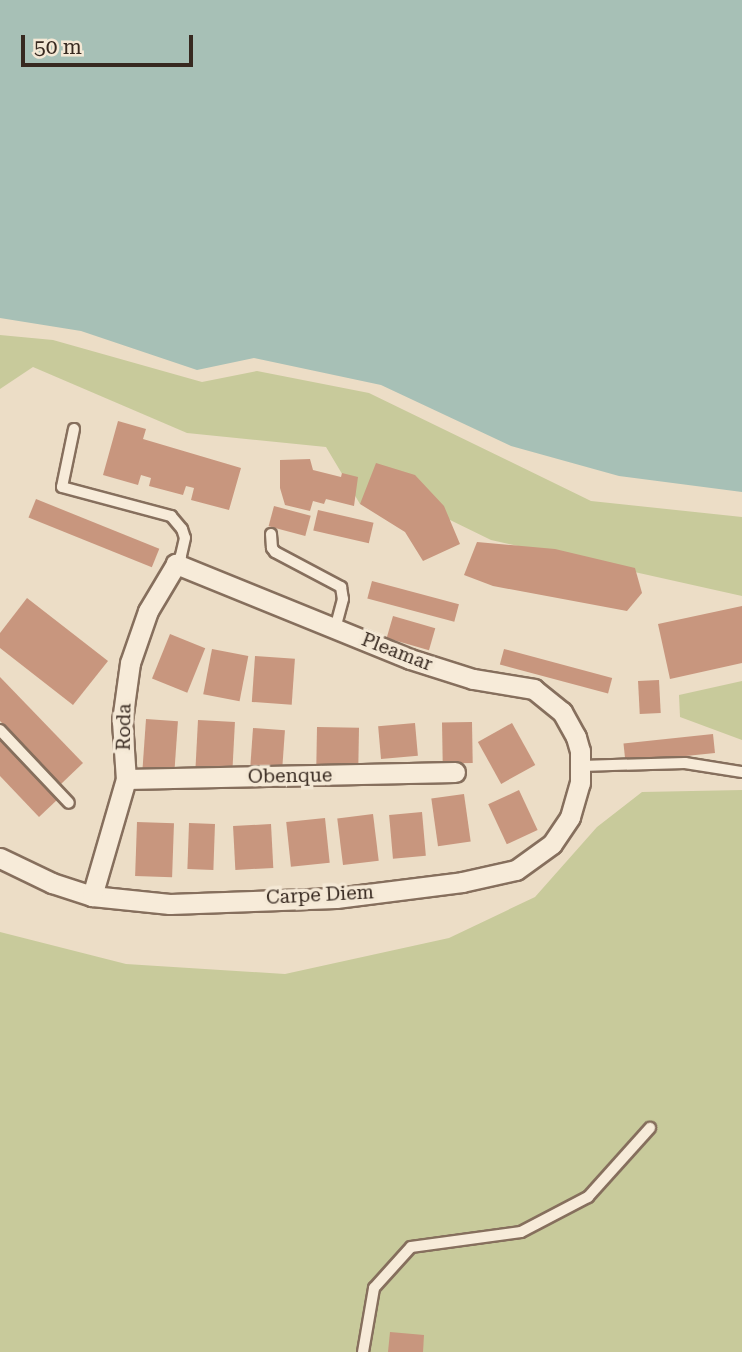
<!DOCTYPE html>
<html>
<head>
<meta charset="utf-8">
<style>
  body { margin:0 }
  #map { position:relative; width:742px; height:1352px; overflow:hidden; background:#ecddc6; font-family:"Roboto Serif",serif }
  div>[style] { position:absolute }
  [style*='--x'] { left:calc(var(--x)*1px); top:calc(var(--y)*1px); width:calc(var(--w)*1px); rotate:calc(var(--a)*1deg) }
  .green>* { inset:0; background:#c8ca9b }
  .water>* { inset:0; background:#a7c0b6 }
  .building>* { inset:0; background:#c8967e; transform-origin:0 0 }
  .roads { filter:drop-shadow(2px 0 #866f5d) drop-shadow(-2px 0 #866f5d) drop-shadow(0 2px #866f5d) drop-shadow(0 -2px #866f5d) }
  .lane>* { height:10px; margin:-5px; padding:0 5px; transform-origin:5px; border-radius:5px; background:#f7ebd9 }
  .street>* { height:19px; margin:-9.5px; padding:0 9.5px; transform-origin:9.5px; border-radius:9.5px; background:#f7ebd9 }
  span { translate:-50% -50%; white-space:nowrap; text-align:center; line-height:1.15; -webkit-text-stroke:7px #f4e8d5; paint-order:stroke }
  .street-label { font-size:19px; color:#372920 }
  .scale { position:absolute; left:21px; top:35px; width:172px; height:32px; box-sizing:border-box; border:4px solid #372920; border-top:0; padding-left:9px; font-size:21px; line-height:24px; white-space:nowrap; color:#372920; -webkit-text-stroke:5px #f4e8d5; paint-order:stroke }
</style>
</head>
<body>
<div id="map">
  <div class="green">
    <i style="clip-path:polygon(0 335px,53px 340px,202px 382px,257px 371px,369px 393px,591px 501px,742px 517px,742px 596px,491px 540px,448px 519px,413px 480px,360px 504px,326px 447px,187px 433px,33px 367px,0 389px)"></i>
    <i style="clip-path:polygon(742px 681px,742px 740px,680px 717px,679px 695px)"></i>
    <i style="clip-path:polygon(742px 790px,742px 1352px,0 1352px,0 932px,126px 964px,285px 974px,449px 938px,535px 897px,597px 827px,642px 792px)"></i>
  </div>
  <div class="water">
    <i style="clip-path:polygon(0 0,742px 0,742px 492px,619px 476px,511px 446px,381px 385px,254px 358px,197px 370px,81px 331px,0 318px)"></i>
  </div>
  <div class="building">
    <i style="clip-path:polygon(118px 421px,146px 429px,143px 439px,241px 468px,229px 510px,191px 500px,194px 488px,186px 486px,183px 495px,149px 486px,151px 478px,141px 475px,138px 485px,103px 475px)"></i>
    <i style="clip-path:polygon(310px 459px,313px 470px,341px 477px,342px 473px,358px 477px,354px 506px,326px 499px,324px 504px,313px 501px,310px 511px,285px 505px,280px 488px,280px 460px)"></i>
    <i style="clip-path:polygon(376px 463px,415px 475px,444px 506px,460px 544px,423px 561px,405px 532px,360px 504px)"></i>
    <i style="left:36px;top:499px;width:133px;height:20px;rotate:22deg"></i>
    <i style="left:274px;top:506px;width:38px;height:21px;rotate:15deg"></i>
    <i style="left:318px;top:510px;width:57px;height:21px;rotate:13deg"></i>
    <i style="clip-path:polygon(477px 542px,555px 549px,635px 568px,642px 593px,627px 611px,493px 586px,464px 575px)"></i>
    <i style="left:372px;top:581px;width:90px;height:18px;rotate:15deg"></i>
    <i style="clip-path:polygon(27px 598px,108px 661px,73px 705px,0 648px,0 633px)"></i>
    <i style="clip-path:polygon(742px 606px,742px 663px,670px 679px,658px 624px)"></i>
    <i style="left:393px;top:616px;width:44px;height:23px;rotate:16deg"></i>
    <i style="left:170px;top:634px;width:38px;height:48px;rotate:22deg"></i>
    <i style="left:212px;top:649px;width:37px;height:46px;rotate:11deg"></i>
    <i style="left:504px;top:649px;width:112px;height:16px;rotate:15deg"></i>
    <i style="left:255px;top:656px;width:40px;height:46px;rotate:4deg"></i>
    <i style="clip-path:polygon(0 677px,83px 763px,61px 784px,0 721px)"></i>
    <i style="left:659px;top:680px;width:33px;height:21px;rotate:87deg"></i>
    <i style="left:146px;top:719px;width:32px;height:50px;rotate:4deg"></i>
    <i style="left:198px;top:720px;width:37px;height:47px;rotate:3deg"></i>
    <i style="left:472px;top:722px;width:41px;height:30px;rotate:89deg"></i>
    <i style="left:415px;top:723px;width:33px;height:37px;rotate:85deg"></i>
    <i style="left:512px;top:723px;width:48px;height:39px;rotate:61deg"></i>
    <i style="left:317px;top:727px;width:42px;height:38px;rotate:1deg"></i>
    <i style="left:253px;top:728px;width:32px;height:38px;rotate:4deg"></i>
    <i style="left:713px;top:734px;width:19px;height:90px;rotate:84deg"></i>
    <i style="clip-path:polygon(0 739px,58px 799px,39px 817px,0 776px)"></i>
    <i style="left:519px;top:790px;width:44px;height:34px;rotate:65deg"></i>
    <i style="left:464px;top:794px;width:48px;height:33px;rotate:82deg"></i>
    <i style="left:422px;top:812px;width:44px;height:33px;rotate:85deg"></i>
    <i style="left:373px;top:814px;width:47px;height:36px;rotate:83deg"></i>
    <i style="left:325px;top:818px;width:45px;height:39px;rotate:84deg"></i>
    <i style="left:137px;top:822px;width:37px;height:54px;rotate:2deg"></i>
    <i style="left:189px;top:823px;width:26px;height:46px;rotate:2deg"></i>
    <i style="left:271px;top:824px;width:44px;height:38px;rotate:87deg"></i>
    <i style="clip-path:polygon(390px 1332px,424px 1335px,423px 1352px,388px 1352px)"></i>
  </div>
  <div class="roads">
    <div class="lane">
      <i style="--x:74;--y:429;--w:59;--a:101.7"></i>
      <i style="--x:62;--y:487;--w:113;--a:14.9"></i>
      <i style="--x:171;--y:516;--w:17;--a:50"></i>
      <i style="--x:182;--y:529;--w:9;--a:72"></i>
      <i style="--x:185;--y:538;--w:18;--a:103"></i>
      <i style="--x:181;--y:556;--w:9;--a:122"></i>
      <i style="--x:271;--y:534;--w:14;--a:86"></i>
      <i style="--x:272;--y:548;--w:5;--a:53"></i>
      <i style="--x:275;--y:552;--w:75;--a:27.9"></i>
      <i style="--x:341;--y:587;--w:12;--a:81"></i>
      <i style="--x:343;--y:599;--w:30;--a:105"></i>
      <i style="--x:0;--y:730;--w:100;--a:46.6"></i>
      <i style="--x:581;--y:766;--w:104;--a:-1.7"></i>
      <i style="--x:685;--y:763;--w:58;--a:9"></i>
      <i style="--x:363;--y:1352;--w:65;--a:-80.2"></i>
      <i style="--x:374;--y:1288;--w:55;--a:-47.9"></i>
      <i style="--x:411;--y:1247;--w:111;--a:-7.8"></i>
      <i style="--x:521;--y:1232;--w:76;--a:-27.6"></i>
      <i style="--x:588;--y:1197;--w:93;--a:-48.1"></i>
    </div>
    <div class="street">
      <i style="--x:126;--y:779;--w:329;--a:-1.2"></i>
      <i style="--x:0;--y:858;--w:58;--a:25.7"></i>
      <i style="--x:52;--y:883;--w:42;--a:18"></i>
      <i style="--x:92;--y:896;--w:78;--a:5.9"></i>
      <i style="--x:170;--y:904;--w:166;--a:-2.1"></i>
      <i style="--x:336;--y:898;--w:127;--a:-7.2"></i>
      <i style="--x:462;--y:882;--w:55;--a:-12.5"></i>
      <i style="--x:516;--y:870;--w:44;--a:-35.8"></i>
      <i style="--x:552;--y:844;--w:32;--a:-56"></i>
      <i style="--x:570;--y:817;--w:35;--a:-74"></i>
      <i style="--x:580;--y:783;--w:32;--a:-90"></i>
      <i style="--x:580;--y:751;--w:15;--a:-106"></i>
      <i style="--x:576;--y:737;--w:29;--a:-119"></i>
      <i style="--x:562;--y:712;--w:36;--a:-141"></i>
      <i style="--x:534;--y:689;--w:62;--a:-170.7"></i>
      <i style="--x:473;--y:679;--w:66;--a:-162.4"></i>
      <i style="--x:410;--y:659;--w:253;--a:-157.9"></i>
      <i style="--x:176;--y:564;--w:55;--a:120.8"></i>
      <i style="--x:148;--y:611;--w:55;--a:109.1"></i>
      <i style="--x:130;--y:663;--w:59;--a:97.9"></i>
      <i style="--x:122;--y:721;--w:58;--a:86.1"></i>
      <i style="--x:126;--y:779;--w:122;--a:106.2"></i>
    </div>
  </div>
  <div class="street-label">
    <span style="left:397px;top:652px;rotate:21deg">Pleamar</span>
    <span style="left:124px;top:727px;rotate:-89deg">Roda</span>
    <span style="left:290px;top:776px;rotate:-1deg">Obenque</span>
    <span style="left:320px;top:895px;rotate:-3deg">Carpe Diem</span>
  </div>
  <div class="scale">50 m</div>
</div>
</body>
</html>
